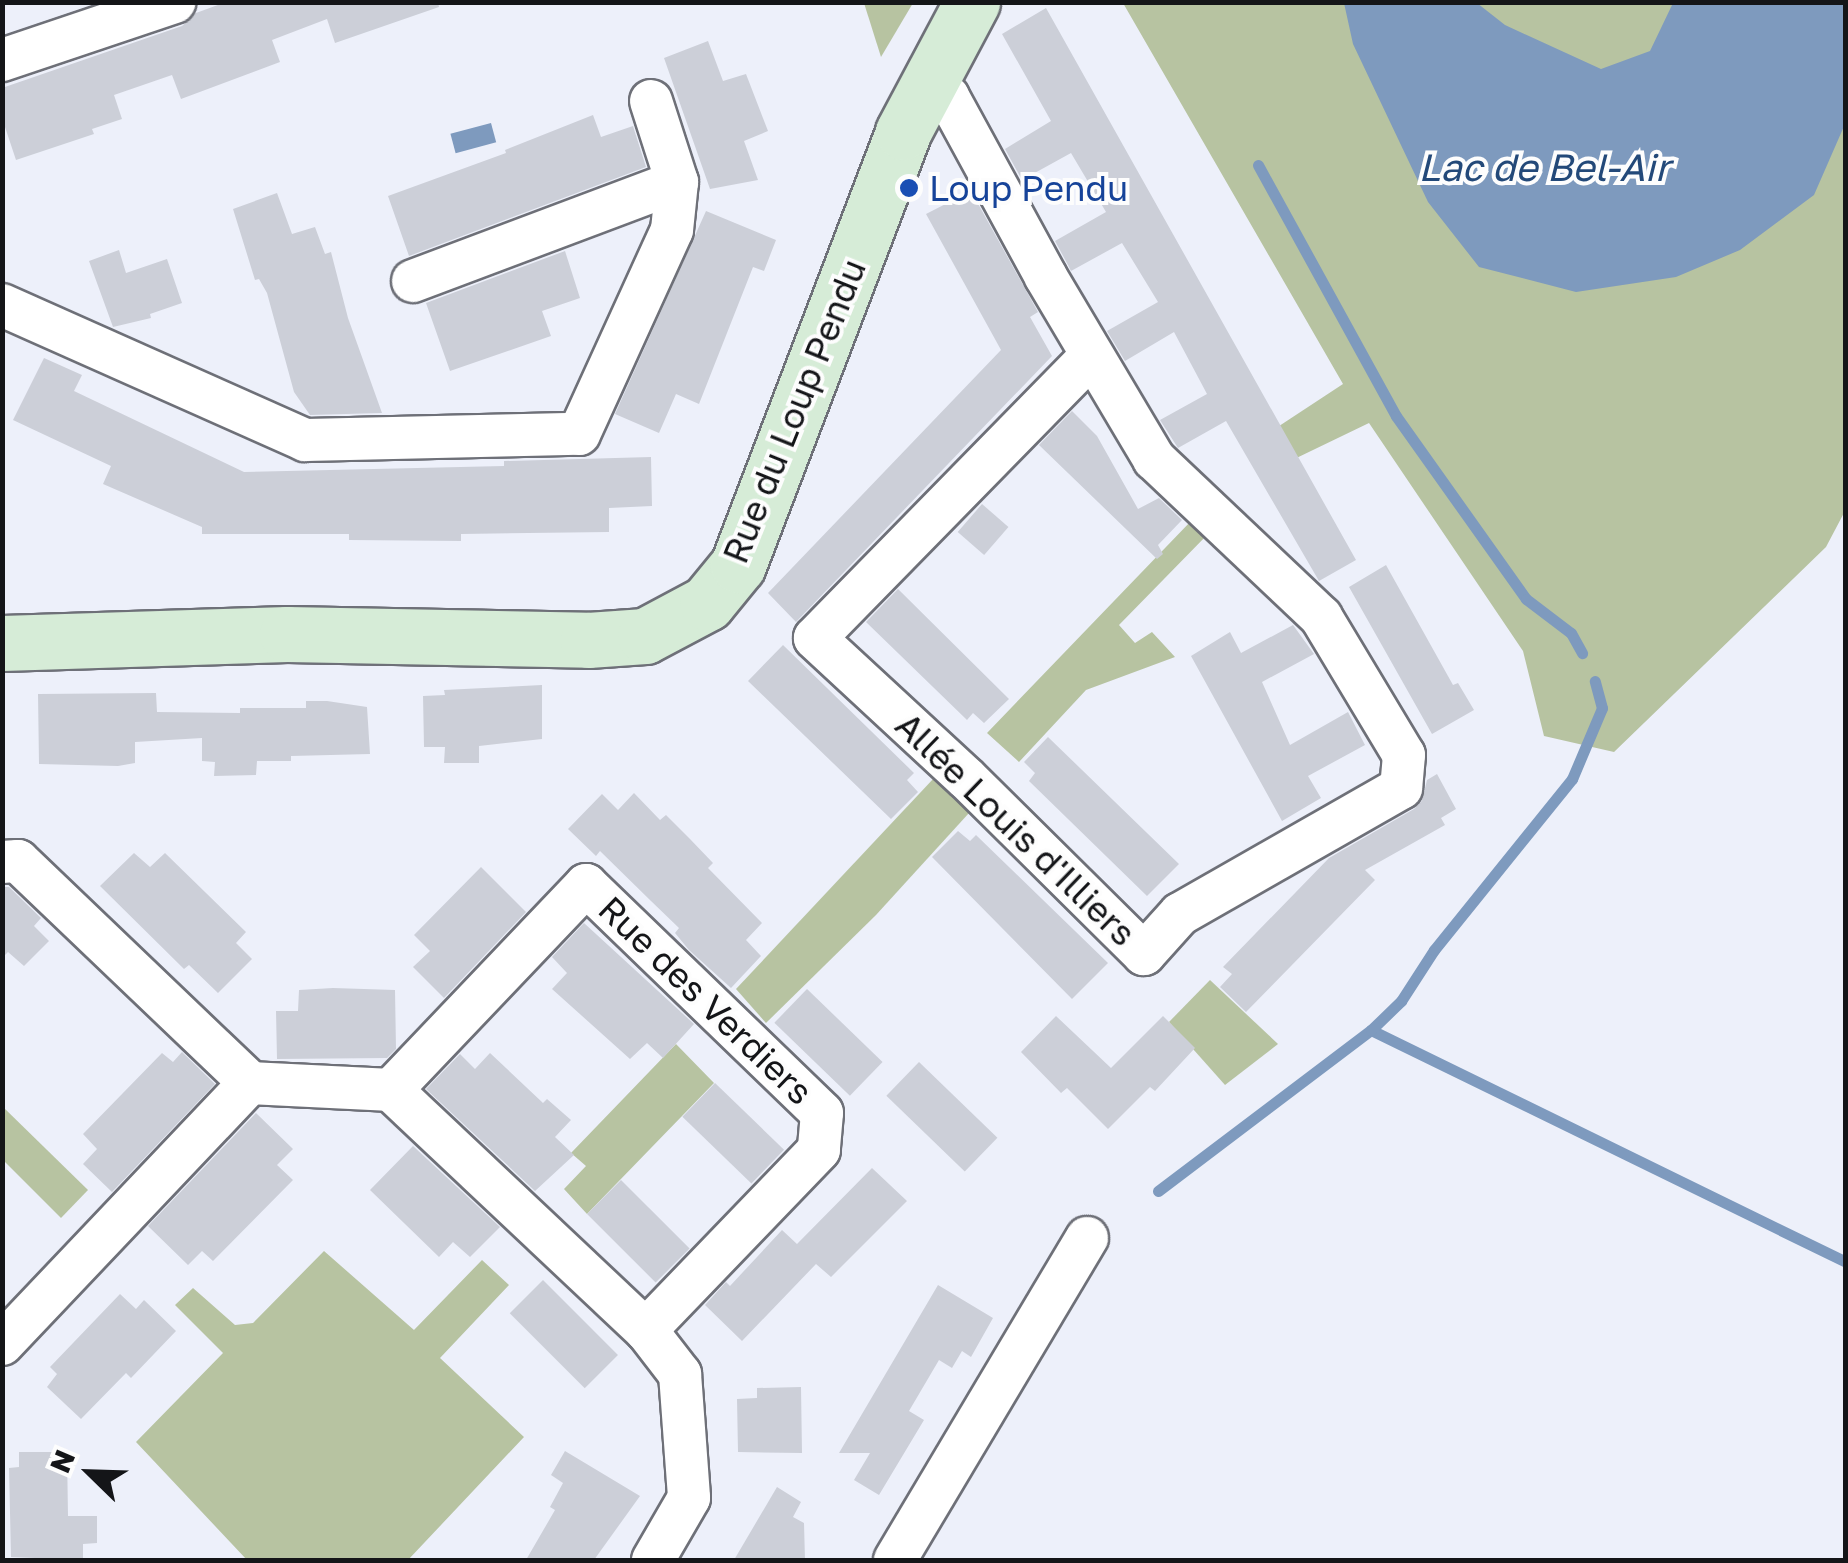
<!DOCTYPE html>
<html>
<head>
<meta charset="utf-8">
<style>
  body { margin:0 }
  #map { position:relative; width:1848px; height:1563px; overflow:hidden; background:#edf0fa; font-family:"Golos Text",sans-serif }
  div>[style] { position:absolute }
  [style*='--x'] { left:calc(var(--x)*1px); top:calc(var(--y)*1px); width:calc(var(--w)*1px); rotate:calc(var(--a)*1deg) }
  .green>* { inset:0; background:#b7c3a1 }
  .water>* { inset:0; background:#7e9abe; transform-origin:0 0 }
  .stream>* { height:11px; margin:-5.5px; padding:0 5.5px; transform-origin:5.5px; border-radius:5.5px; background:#7e9abe }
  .building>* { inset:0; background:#cccfd8; transform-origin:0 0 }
  .roads { filter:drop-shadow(2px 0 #6e7078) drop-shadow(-2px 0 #6e7078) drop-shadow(0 2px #6e7078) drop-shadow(0 -2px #6e7078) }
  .street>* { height:42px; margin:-21px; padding:0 21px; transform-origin:21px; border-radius:21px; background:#fff }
  .secondary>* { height:55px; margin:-27.5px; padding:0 27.5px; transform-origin:27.5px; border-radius:27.5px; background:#d6ecd7 }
  .dots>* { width:28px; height:28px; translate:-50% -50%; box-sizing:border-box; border:5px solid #fdfdfd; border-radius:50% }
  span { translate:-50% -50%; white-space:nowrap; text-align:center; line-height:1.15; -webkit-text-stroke:8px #fdfdfd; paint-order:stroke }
  .transit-label { font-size:35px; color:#164399 }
  .left { translate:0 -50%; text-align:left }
  .street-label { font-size:35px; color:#141518 }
  .water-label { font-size:38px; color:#234979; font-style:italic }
  .frame { position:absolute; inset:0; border:5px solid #141518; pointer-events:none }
  .north { position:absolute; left:40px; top:1423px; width:100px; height:100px; -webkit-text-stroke:8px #fdfdfd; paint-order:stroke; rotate:293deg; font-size:28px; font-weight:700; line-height:40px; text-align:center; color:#141518 }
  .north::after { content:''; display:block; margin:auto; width:35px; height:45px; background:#141518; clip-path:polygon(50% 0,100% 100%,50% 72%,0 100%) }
</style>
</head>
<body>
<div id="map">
  <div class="green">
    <i style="clip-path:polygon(864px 3px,913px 3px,881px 57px)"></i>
    <i style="clip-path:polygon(1123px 3px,1845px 3px,1845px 511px,1826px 547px,1614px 752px,1544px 736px,1523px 651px,1369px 423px,1259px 476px,1244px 449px,1343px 384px)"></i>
    <i style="clip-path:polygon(1192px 520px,1208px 534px,1119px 625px,1135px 643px,1152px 632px,1175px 657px,1086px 690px,1019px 762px,987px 733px)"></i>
    <i style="clip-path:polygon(934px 778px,969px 813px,876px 915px,766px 1023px,736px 989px)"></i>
    <i style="clip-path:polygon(1210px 980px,1278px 1044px,1225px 1085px,1169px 1022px)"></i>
    <i style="clip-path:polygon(676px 1044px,714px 1083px,587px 1214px,564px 1189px,586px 1166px,571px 1153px)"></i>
    <i style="clip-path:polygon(2px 1106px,88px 1190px,61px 1218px,3px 1160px)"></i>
    <i style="clip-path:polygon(324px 1251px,414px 1330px,482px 1260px,509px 1285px,440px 1358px,524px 1437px,408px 1560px,247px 1560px,136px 1442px,223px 1353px,175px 1305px,193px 1288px,235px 1325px,253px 1323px)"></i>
  </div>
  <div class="water">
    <i style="clip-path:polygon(1344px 3px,1477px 3px,1505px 25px,1601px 69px,1650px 51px,1673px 3px,1845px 3px,1845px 124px,1814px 195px,1740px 250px,1676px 277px,1576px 292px,1479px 267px,1428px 202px,1353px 44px)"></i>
    <i style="left:491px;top:123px;width:20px;height:42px;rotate:75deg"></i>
  </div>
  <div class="stream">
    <i style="--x:1258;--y:165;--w:286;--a:61.2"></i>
    <i style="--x:1396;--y:416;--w:224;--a:54.6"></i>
    <i style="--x:1526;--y:599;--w:56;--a:37.1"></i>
    <i style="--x:1571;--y:633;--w:23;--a:61"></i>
    <i style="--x:1371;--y:1030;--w:529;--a:26.03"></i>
    <i style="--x:1158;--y:1191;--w:267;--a:-37.1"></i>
    <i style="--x:1371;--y:1030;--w:42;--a:-44"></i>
    <i style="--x:1401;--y:1001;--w:61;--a:-57.1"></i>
    <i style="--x:1434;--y:950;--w:220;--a:-51.1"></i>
    <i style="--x:1572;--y:779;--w:77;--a:-67.1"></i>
    <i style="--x:1602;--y:708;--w:28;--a:-105"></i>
  </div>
  <div class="building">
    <i style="clip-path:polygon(226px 2px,438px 2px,439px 7px,335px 43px,327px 19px,272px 40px,280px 62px,181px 99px,172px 75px,114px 95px,122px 119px,92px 129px,94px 134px,16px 160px,2px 118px,2px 88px,182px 26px,196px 13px)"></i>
    <i style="clip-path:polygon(1046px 8px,1356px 560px,1319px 581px,1226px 421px,1178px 448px,1160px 420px,1207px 394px,1174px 332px,1125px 361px,1107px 331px,1158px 302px,1122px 243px,1071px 271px,1068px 265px,1055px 241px,1106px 212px,1071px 153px,1022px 180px,1005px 149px,1051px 121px,1002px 34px)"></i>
    <i style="clip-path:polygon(708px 41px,723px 81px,746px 74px,768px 131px,744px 141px,758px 180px,710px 189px,664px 58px)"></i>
    <i style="clip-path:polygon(593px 115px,601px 137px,633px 126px,646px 167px,409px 256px,388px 196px,506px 153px,505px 150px)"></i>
    <i style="clip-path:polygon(971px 191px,1038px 312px,1030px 317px,1052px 356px,796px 622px,768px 593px,1001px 350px,926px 214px)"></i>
    <i style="clip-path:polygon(277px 193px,292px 234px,315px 227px,325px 254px,331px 252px,348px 318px,382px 413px,310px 415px,294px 392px,267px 293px,259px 279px,255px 280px,233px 209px)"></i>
    <i style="clip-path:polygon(706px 211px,776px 240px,764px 271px,753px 267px,699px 404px,676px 394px,659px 433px,615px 414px)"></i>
    <i style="clip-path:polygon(119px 250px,126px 273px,167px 259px,182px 303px,150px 314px,151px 318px,113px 327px,89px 261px)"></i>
    <i style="clip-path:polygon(565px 251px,580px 298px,542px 311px,551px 336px,450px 371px,426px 303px)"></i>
    <i style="clip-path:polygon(44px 358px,82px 375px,74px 391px,244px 472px,504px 466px,504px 461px,651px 457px,652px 506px,609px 508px,609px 532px,461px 534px,461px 541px,349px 540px,349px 534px,202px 534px,202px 527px,103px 484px,111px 466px,13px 420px)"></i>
    <i style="clip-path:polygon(1072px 411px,1097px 436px,1138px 509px,1159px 498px,1182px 520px,1158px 545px,1163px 554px,1157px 559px,1039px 445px)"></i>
    <i style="left:982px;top:504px;width:35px;height:37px;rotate:41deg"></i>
    <i style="clip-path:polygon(1386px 565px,1453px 685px,1458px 683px,1474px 710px,1432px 734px,1349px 587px)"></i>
    <i style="clip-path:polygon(898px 589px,1009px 699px,984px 723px,973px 713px,967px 720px,866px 622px)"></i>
    <i style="clip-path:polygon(1293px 625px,1314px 654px,1262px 682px,1290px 745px,1348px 712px,1365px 745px,1308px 776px,1321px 798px,1282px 821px,1191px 656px,1230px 632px,1241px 653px)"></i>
    <i style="clip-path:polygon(783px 645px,914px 773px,907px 780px,918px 792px,891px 819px,748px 681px)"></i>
    <i style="clip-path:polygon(542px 685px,542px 739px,479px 746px,479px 763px,444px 763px,445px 747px,424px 747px,423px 696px,445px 695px,444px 690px)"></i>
    <i style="clip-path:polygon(156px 693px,157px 712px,240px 713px,240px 708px,306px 708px,306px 701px,327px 701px,367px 707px,370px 754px,291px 756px,291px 761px,257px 761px,256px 775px,214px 776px,215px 762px,202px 761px,202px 738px,135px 742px,135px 763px,118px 766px,39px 764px,38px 694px)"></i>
    <i style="clip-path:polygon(1048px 737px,1179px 864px,1147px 896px,1029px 781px,1035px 773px,1024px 762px)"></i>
    <i style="clip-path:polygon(1437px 774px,1456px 809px,1441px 818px,1445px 825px,1365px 870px,1375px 880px,1246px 1012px,1220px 987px,1232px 974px,1223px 967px,1329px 858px,1414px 809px,1422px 801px,1427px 780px)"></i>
    <i style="clip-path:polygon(634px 793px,660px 820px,666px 815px,690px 839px,713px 863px,708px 868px,762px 923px,746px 940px,761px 956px,731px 988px,689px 950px,675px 933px,679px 928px,651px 901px,600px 851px,596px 856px,568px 829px,602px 794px,618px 810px)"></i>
    <i style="clip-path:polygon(958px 831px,970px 841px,976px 835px,1108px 963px,1072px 999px,932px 857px)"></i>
    <i style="clip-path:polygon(134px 853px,150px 867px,165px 853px,246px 932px,236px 943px,252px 959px,218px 993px,189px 965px,184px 969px,100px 886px)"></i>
    <i style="clip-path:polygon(481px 867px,526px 912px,444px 998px,413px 967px,430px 951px,414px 935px)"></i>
    <i style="clip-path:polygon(2px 887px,9px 887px,41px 918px,34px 926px,49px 941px,24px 966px,8px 952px,2px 958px)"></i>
    <i style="clip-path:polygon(584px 923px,694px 1024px,663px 1058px,647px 1043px,630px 1059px,552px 989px,567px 973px,552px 957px)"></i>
    <i style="clip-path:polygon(333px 988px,395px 990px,396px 1049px,387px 1058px,277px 1059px,276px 1011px,298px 1011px,299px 990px)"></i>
    <i style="left:807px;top:989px;width:105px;height:47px;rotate:44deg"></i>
    <i style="clip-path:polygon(1056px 1016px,1111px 1068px,1163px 1016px,1195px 1048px,1155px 1091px,1150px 1087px,1108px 1129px,1067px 1088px,1061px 1093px,1021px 1052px)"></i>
    <i style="clip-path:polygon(182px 1052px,215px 1084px,112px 1192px,83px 1164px,97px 1149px,83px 1134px,162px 1053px,173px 1062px)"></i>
    <i style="clip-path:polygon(490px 1053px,543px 1103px,547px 1099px,571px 1120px,555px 1137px,574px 1155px,535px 1191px,426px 1089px,460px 1054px,475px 1069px)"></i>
    <i style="left:919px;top:1062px;width:109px;height:47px;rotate:44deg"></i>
    <i style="left:715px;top:1083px;width:96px;height:47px;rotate:44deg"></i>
    <i style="clip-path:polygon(256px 1113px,293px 1149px,277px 1165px,293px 1180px,213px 1261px,202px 1251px,188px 1265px,148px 1226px)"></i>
    <i style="clip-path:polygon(413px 1146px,500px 1227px,470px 1257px,453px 1242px,439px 1257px,370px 1190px)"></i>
    <i style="clip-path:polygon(872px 1168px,907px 1201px,831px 1277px,816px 1264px,742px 1341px,705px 1305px,726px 1282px,730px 1286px,782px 1230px,797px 1244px)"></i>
    <i style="left:621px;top:1180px;width:97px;height:48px;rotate:45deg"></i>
    <i style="left:543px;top:1280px;width:106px;height:47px;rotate:45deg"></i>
    <i style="clip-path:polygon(938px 1285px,993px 1318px,971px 1357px,962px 1351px,952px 1368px,939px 1360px,909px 1411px,924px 1420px,879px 1495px,854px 1480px,870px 1453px,839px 1453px)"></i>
    <i style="clip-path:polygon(120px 1294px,136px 1309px,144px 1300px,176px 1331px,131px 1378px,126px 1373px,81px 1419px,47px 1387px,57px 1374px,50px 1367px)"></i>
    <i style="clip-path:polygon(801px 1387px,802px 1453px,738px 1452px,737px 1399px,757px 1398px,757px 1388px)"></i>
    <i style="clip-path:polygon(565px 1451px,640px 1496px,594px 1560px,526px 1560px,555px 1510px,550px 1507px,563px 1483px,551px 1475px)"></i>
    <i style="clip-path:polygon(19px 1452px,67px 1452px,68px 1516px,97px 1516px,97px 1543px,83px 1544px,83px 1560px,11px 1557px,9px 1468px,19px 1467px)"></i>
    <i style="clip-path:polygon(777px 1487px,801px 1502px,793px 1517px,804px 1523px,805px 1560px,734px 1560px)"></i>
  </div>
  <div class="roads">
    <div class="street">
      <i style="--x:2;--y:60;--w:182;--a:-18.6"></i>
      <i style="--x:926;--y:83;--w:26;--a:32"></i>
      <i style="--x:948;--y:97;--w:205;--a:61.4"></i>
      <i style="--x:1046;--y:277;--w:212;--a:59.3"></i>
      <i style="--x:1154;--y:459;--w:230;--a:43.4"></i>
      <i style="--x:1321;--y:617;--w:161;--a:59"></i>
      <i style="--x:1404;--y:755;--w:33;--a:95"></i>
      <i style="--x:1401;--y:788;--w:254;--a:150.3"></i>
      <i style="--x:1180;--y:914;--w:54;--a:132"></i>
      <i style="--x:1144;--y:954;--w:250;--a:-135.3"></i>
      <i style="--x:966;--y:778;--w:206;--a:-137.2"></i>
      <i style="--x:815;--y:638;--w:395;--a:-45.6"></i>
      <i style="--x:413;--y:281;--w:282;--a:-20.6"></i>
      <i style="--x:2;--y:305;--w:332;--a:24"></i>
      <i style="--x:305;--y:440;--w:274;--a:-1.3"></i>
      <i style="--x:579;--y:434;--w:224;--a:-65.5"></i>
      <i style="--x:672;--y:230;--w:48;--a:-84.1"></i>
      <i style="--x:677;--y:182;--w:85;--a:-107.8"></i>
      <i style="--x:2;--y:862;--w:16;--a:-4"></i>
      <i style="--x:18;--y:861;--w:321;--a:43.7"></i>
      <i style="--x:391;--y:1090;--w:283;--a:-46.4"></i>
      <i style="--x:586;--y:885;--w:328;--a:44"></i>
      <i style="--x:822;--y:1113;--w:37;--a:95"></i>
      <i style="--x:819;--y:1150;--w:250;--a:133.9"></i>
      <i style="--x:2;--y:1344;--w:360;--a:-46.5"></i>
      <i style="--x:250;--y:1083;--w:141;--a:2.8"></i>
      <i style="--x:391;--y:1090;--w:350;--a:43.3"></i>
      <i style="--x:646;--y:1330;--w:56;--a:52.3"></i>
      <i style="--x:680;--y:1374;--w:124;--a:85.8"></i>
      <i style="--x:689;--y:1498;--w:72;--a:120.1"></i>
      <i style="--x:895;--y:1560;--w:375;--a:-59.2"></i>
    </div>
    <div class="secondary">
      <i style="--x:2;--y:643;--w:285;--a:-1.8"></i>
      <i style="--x:287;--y:634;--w:301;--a:1.1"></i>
      <i style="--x:588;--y:640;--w:57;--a:-4"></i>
      <i style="--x:645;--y:636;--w:70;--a:-28"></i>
      <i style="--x:707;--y:603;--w:49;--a:-50.8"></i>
      <i style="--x:738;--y:565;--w:463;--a:-69.1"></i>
      <i style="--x:903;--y:132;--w:147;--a:-62"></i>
    </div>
  </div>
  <div class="dots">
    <i style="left:909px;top:188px;background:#1a4fb4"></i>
  </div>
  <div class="transit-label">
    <span class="left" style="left:929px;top:188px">Loup Pendu</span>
  </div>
  <div class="street-label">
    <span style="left:794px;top:411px;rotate:-68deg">Rue du Loup Pendu</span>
    <span style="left:1016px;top:829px;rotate:44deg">Allée Louis d'Illiers</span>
    <span style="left:706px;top:1000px;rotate:44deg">Rue des Verdiers</span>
  </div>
  <div class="water-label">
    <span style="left:1544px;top:167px">Lac de Bel-Air</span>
  </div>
  <div class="frame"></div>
  <div class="north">N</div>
</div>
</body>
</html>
